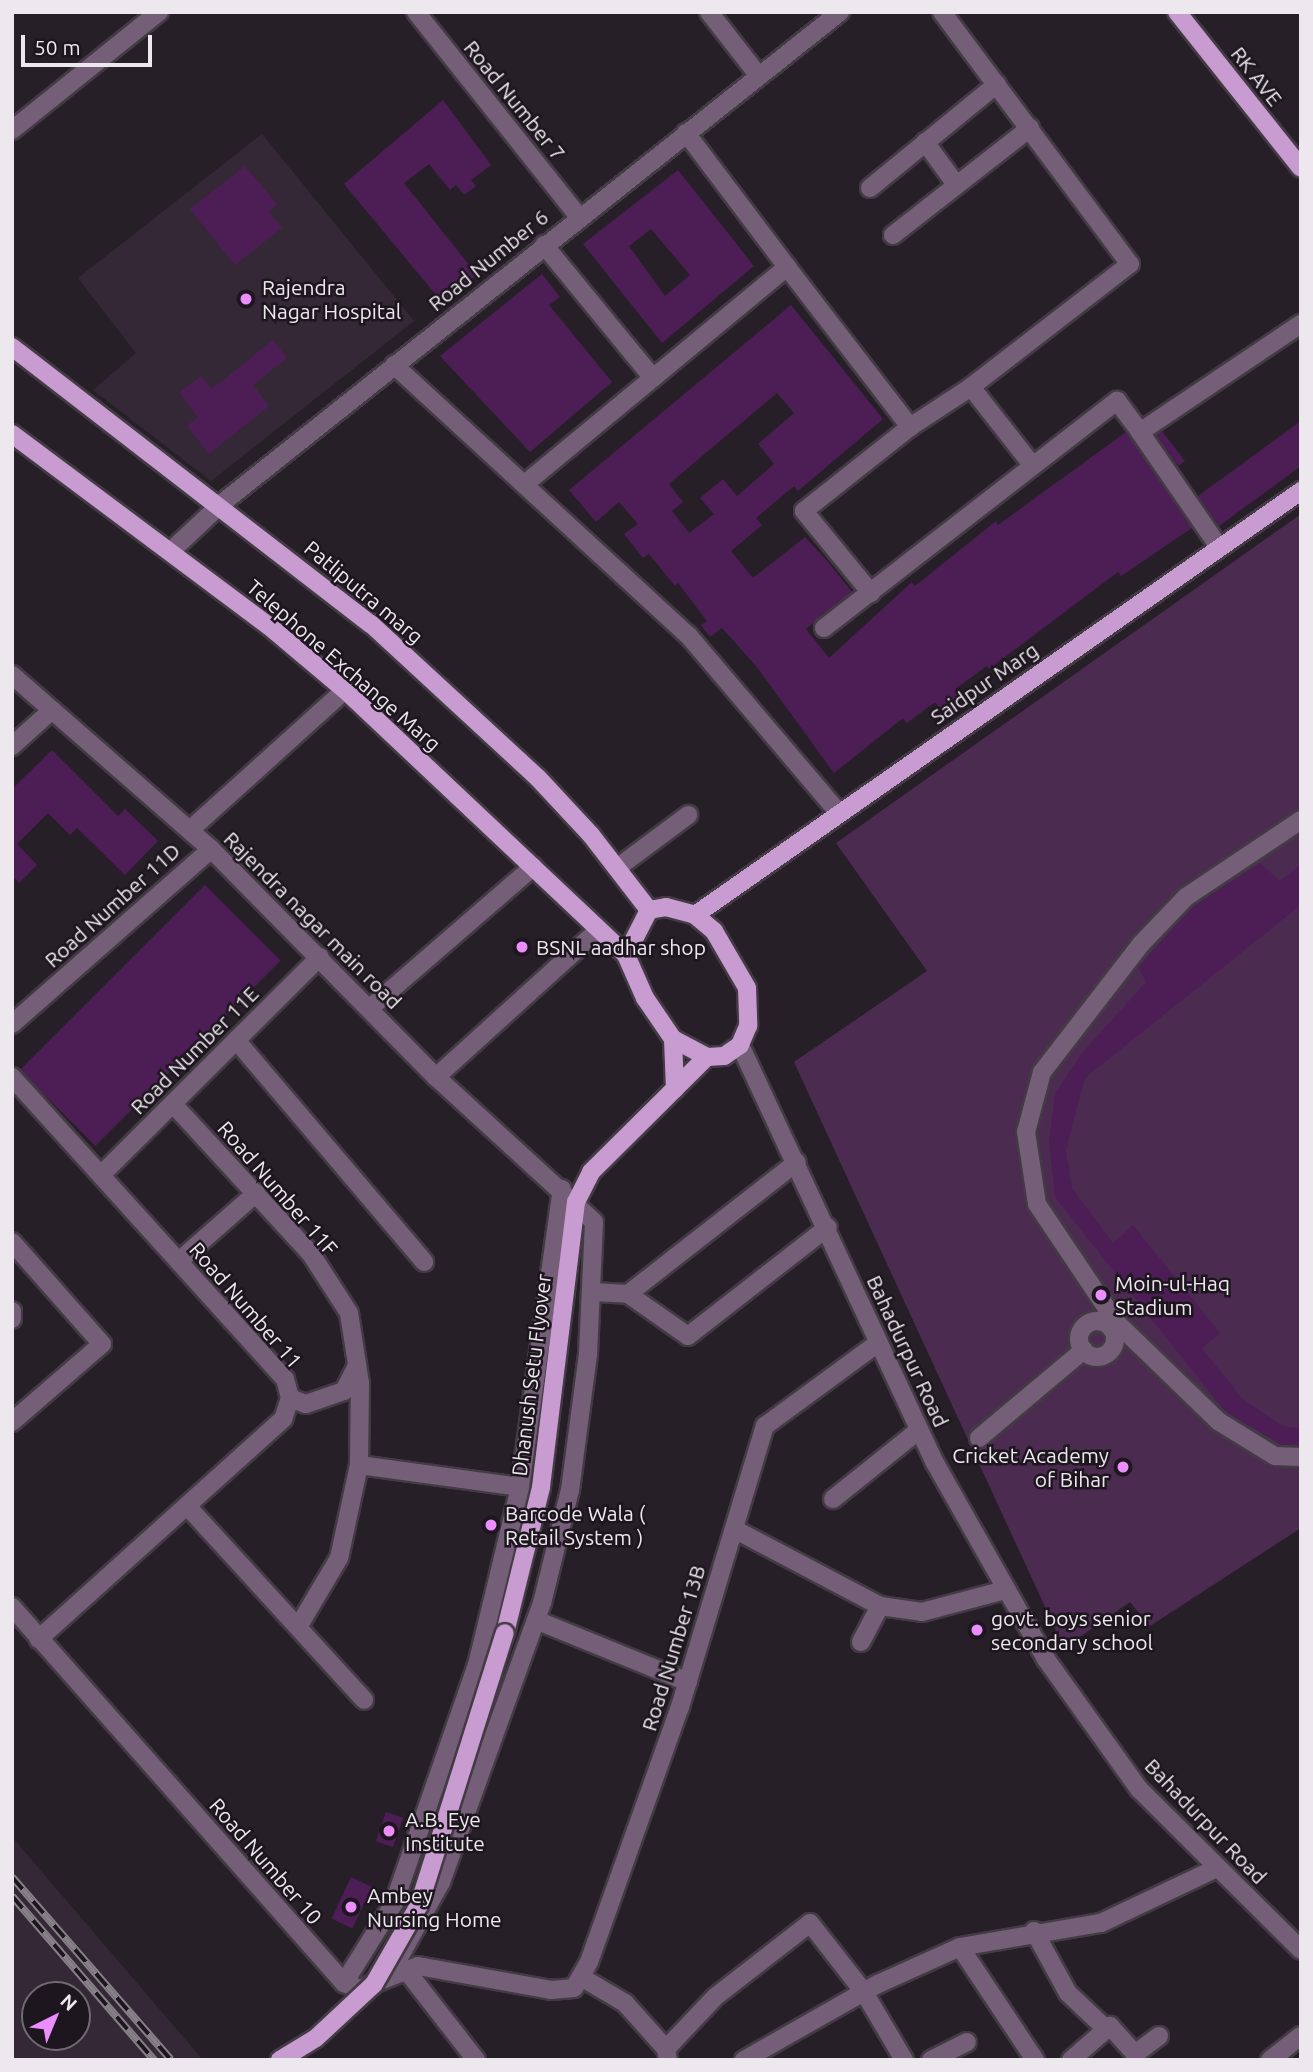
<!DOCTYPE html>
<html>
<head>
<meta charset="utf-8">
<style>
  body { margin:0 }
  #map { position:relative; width:1313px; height:2072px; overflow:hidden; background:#271f28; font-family:Ubuntu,sans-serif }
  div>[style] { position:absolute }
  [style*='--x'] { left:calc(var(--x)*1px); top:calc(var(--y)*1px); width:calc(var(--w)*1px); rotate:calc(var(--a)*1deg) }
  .built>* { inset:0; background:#342836 }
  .green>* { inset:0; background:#4b2c50 }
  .building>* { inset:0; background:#4d1e55; transform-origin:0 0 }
  .roads { filter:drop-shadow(2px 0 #433b44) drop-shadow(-2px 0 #433b44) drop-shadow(0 2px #433b44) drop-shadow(0 -2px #433b44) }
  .minor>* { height:18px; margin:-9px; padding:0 9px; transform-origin:9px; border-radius:9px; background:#755f78 }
  .minor>.ring { margin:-9px; padding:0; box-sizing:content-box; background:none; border:18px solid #755f78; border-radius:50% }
  .major>* { height:18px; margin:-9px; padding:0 9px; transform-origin:9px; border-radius:9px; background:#c99cd1 }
  .rail>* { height:8px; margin-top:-4px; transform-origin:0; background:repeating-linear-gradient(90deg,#1d161e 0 16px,#878088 0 32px); box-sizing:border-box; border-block:2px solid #878088 }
  .bridges { filter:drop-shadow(2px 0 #433b44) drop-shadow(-2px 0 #433b44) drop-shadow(0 2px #433b44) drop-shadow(0 -2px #433b44) }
  .major-bridge>* { height:18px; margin:-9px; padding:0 9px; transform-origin:9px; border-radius:9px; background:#c99cd1 }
  .dots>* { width:19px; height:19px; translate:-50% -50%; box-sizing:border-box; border:4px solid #1d161e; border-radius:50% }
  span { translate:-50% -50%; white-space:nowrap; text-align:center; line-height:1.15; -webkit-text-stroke:5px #1d161e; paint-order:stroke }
  .street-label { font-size:21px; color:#ede7ee }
  .poi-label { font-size:21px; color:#ede7ee }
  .left { translate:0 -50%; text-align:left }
  .right { translate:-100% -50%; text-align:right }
  .frame { position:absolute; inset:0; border:14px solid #ede7ee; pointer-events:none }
  .north { position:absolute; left:21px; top:1981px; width:70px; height:70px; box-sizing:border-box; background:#1d161e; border:2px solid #706a71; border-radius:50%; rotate:43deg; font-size:19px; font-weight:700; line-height:28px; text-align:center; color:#ede7ee }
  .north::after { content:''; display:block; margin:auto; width:24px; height:32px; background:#eb8dfc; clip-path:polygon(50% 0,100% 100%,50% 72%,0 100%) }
  .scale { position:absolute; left:21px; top:35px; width:131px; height:32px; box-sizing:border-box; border:4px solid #ede7ee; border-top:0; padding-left:9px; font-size:21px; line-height:24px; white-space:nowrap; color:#ede7ee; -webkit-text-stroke:5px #1d161e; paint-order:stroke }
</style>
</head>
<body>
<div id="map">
  <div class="built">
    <i style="clip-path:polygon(262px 134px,414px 321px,211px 481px,93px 390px,136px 353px,78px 278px)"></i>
    <i style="clip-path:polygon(evenodd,12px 1837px,203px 2060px,12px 2060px,12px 1837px,35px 1995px,77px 1995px,77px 2037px,35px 2037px,35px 1995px)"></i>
  </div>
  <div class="green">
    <i style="clip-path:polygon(1301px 514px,1301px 1528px,1150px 1626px,1130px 1602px,1064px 1648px,794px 1062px,927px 971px,836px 843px)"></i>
  </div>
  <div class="building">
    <i style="clip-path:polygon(443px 100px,491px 165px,471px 180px,476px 186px,464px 195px,456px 185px,450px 190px,429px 164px,404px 183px,477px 275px,442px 302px,344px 184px)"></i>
    <i style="clip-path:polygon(245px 166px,277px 204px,269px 211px,282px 228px,235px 265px,190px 209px)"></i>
    <i style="clip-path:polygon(evenodd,678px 170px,754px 266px,662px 343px,583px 244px,678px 170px,651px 229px,690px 275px,665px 296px,629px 246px,651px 229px)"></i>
    <i style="clip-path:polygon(542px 274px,560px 297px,549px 305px,612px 382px,530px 452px,440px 356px)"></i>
    <i style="clip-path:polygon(evenodd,791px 305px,883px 419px,798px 491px,794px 486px,756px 518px,762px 525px,731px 551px,753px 578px,805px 537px,828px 562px,852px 592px,806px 629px,829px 658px,912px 582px,915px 586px,996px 521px,998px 525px,1126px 432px,1192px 528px,1121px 576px,1118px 572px,989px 669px,987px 666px,955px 689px,962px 697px,942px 712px,935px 702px,907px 723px,903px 718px,834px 773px,757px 667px,722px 628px,710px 637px,701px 625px,707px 621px,678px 583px,675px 586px,649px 554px,643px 558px,624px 534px,638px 524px,619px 502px,596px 522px,569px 490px,791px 305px,777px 393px,794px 413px,758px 444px,774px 464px,737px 496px,723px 479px,700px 498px,714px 514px,689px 533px,672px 511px,683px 502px,669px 484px,777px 393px)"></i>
    <i style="clip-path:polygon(273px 340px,287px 358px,253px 385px,269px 406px,209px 454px,187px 426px,198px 417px,179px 393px,201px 376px,212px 389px)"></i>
    <i style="clip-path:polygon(1301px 421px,1301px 466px,1219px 526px,1198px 496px)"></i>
    <i style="clip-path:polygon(1162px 431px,1185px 461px,1178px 466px,1156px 435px)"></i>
    <i style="clip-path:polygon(52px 750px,118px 816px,125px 809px,158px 841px,125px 875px,77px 828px,70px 835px,48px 813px,17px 844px,37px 865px,19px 883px,12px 875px,12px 789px)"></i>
    <i style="clip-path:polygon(1260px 863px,1280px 881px,1301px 864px,1301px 905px,1085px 1078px,1066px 1150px,1072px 1188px,1113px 1243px,1133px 1225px,1220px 1333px,1202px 1348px,1242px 1398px,1282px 1426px,1301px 1428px,1301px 1446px,1282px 1445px,1225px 1412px,1055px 1197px,1049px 1143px,1055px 1093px,1081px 1054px,1146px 982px,1138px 967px,1193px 906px)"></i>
    <i style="left:205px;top:885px;width:107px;height:262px;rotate:45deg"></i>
    <i style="left:386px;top:1812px;width:18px;height:31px;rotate:19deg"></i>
    <i style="left:351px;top:1877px;width:23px;height:46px;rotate:25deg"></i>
  </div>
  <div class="roads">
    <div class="minor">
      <i style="--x:416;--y:12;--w:262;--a:51.5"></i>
      <i style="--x:709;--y:12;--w:81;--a:52"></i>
      <i style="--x:942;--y:12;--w:314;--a:53.3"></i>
      <i style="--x:1130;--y:264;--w:201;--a:142.3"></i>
      <i style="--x:12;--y:130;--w:189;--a:-38.8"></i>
      <i style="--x:925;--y:142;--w:51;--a:53.8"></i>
      <i style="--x:870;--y:188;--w:164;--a:-39.3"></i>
      <i style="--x:893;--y:235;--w:174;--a:-38"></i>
      <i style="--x:544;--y:245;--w:172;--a:50.7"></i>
      <i style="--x:787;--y:267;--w:202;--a:52.4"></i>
      <i style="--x:394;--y:365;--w:399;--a:42.6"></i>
      <i style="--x:688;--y:635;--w:233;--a:49.7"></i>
      <i style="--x:1140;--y:432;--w:140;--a:55.5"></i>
      <i style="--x:526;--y:483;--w:339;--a:-39.6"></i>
      <i style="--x:787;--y:267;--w:168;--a:-127"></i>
      <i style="--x:171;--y:551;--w:69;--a:-43.2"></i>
      <i style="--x:221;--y:504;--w:791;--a:-38.48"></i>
      <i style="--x:871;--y:593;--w:106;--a:-129.3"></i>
      <i style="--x:804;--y:511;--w:135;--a:-38.4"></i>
      <i style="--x:910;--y:427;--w:73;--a:-33.3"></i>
      <i style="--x:971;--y:387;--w:100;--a:51.9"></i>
      <i style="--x:824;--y:628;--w:371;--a:-37.8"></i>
      <i style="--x:1117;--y:401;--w:39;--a:53"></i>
      <i style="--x:1140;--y:432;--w:194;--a:-33.9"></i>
      <i style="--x:12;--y:675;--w:264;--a:41.2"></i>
      <i style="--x:211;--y:849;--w:320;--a:45.4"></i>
      <i style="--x:436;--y:1077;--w:214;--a:42.5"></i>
      <i style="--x:594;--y:1222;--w:132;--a:92.6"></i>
      <i style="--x:588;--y:1354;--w:137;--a:97.5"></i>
      <i style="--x:570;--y:1490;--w:116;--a:103.9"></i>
      <i style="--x:542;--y:1603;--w:297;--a:109.9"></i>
      <i style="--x:441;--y:1882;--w:107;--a:119"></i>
      <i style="--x:12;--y:746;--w:54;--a:-42"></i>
      <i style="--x:1301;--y:820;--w:138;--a:146.2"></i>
      <i style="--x:1186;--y:897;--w:65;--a:133.8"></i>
      <i style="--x:1141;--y:944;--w:162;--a:127.7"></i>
      <i style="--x:1042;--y:1072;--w:62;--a:104.9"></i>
      <i style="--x:1026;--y:1132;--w:73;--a:81.3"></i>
      <i style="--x:1037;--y:1204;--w:142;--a:56.2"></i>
      <i style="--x:1116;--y:1322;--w:142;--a:44.1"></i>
      <i style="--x:1218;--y:1421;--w:67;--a:31.6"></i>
      <i style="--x:1275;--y:1456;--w:26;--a:2"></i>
      <i style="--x:190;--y:830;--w:209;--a:-42.1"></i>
      <i style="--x:617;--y:868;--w:89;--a:-36.7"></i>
      <i style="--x:370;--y:1008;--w:216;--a:-40.9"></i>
      <i style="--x:12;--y:1024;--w:265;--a:-41.3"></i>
      <i style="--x:236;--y:1040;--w:291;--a:49.7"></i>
      <i style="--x:740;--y:1045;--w:461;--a:65"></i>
      <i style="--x:935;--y:1463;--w:225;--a:60.5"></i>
      <i style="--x:1046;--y:1659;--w:160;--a:54.4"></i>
      <i style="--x:1139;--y:1789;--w:228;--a:44.8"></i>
      <i style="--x:12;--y:1077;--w:407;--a:47.9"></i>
      <i style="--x:285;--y:1379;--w:20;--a:75"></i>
      <i style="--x:290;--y:1398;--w:22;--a:108"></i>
      <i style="--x:283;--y:1419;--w:329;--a:138"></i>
      <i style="--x:436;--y:1077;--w:219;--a:-42.2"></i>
      <i style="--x:173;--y:1104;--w:204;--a:47.4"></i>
      <i style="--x:311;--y:1254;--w:70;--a:57.2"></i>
      <i style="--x:349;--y:1313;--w:71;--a:81.1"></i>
      <i style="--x:360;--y:1383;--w:82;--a:90.7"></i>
      <i style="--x:359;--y:1465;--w:95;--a:102.1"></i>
      <i style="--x:339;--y:1558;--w:80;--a:120.7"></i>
      <i style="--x:101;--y:1175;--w:309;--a:-44.9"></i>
      <i style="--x:12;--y:1242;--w:136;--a:48.6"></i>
      <i style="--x:102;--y:1344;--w:119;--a:139.1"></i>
      <i style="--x:179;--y:1261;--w:103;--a:-41.4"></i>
      <i style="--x:592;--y:1292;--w:36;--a:3"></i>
      <i style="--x:628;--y:1294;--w:73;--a:35"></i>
      <i style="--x:688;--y:1336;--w:177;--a:-37.9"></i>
      <i style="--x:628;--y:1294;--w:214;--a:-38"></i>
      <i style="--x:12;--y:1311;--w:8;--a:90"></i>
      <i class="ring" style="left:1079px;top:1321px;width:18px;height:18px"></i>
      <i style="--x:290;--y:1398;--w:17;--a:21"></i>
      <i style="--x:306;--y:1404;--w:40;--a:-18.9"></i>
      <i style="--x:344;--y:1391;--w:29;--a:-63"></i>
      <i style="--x:979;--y:1438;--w:137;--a:-40"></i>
      <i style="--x:359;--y:1465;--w:162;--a:7.8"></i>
      <i style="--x:833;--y:1499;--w:110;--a:-38.7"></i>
      <i style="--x:188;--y:1507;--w:261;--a:47.6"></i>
      <i style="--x:734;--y:1529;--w:165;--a:27.8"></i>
      <i style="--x:880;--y:1606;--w:42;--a:8.1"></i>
      <i style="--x:922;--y:1612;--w:86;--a:-14.8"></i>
      <i style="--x:12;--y:1607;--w:502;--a:48.56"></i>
      <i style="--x:344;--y:1983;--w:17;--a:21"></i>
      <i style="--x:360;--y:1989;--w:62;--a:-21.6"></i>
      <i style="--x:418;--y:1966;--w:135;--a:10.2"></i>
      <i style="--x:551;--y:1990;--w:23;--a:-5"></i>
      <i style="--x:574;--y:1988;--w:30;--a:-60"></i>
      <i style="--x:589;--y:1962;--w:271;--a:-70.4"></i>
      <i style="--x:680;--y:1707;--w:294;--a:-73.2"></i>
      <i style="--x:765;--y:1426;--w:140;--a:-36.3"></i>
      <i style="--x:536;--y:1620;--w:164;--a:22.2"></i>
      <i style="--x:861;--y:1642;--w:41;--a:-62.2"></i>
      <i style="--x:1034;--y:1931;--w:71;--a:61.3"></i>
      <i style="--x:1068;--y:1993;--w:52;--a:43.5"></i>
      <i style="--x:960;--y:1947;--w:136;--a:56.4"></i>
      <i style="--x:406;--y:1970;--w:114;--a:52.1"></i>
      <i style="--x:581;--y:1977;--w:51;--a:30.6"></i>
      <i style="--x:625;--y:2003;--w:62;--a:48.3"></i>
      <i style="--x:344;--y:1983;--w:94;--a:-58"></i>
      <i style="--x:394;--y:1903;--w:252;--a:-70.8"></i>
      <i style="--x:477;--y:1665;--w:183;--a:-76.4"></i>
      <i style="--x:520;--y:1487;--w:301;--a:-82"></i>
      <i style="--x:668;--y:2060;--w:11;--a:-100"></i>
      <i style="--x:666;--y:2049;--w:71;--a:-46.7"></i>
      <i style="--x:715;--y:1997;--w:120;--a:-37.9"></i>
      <i style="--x:810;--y:1923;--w:88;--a:52"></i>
      <i style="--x:864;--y:1992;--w:79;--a:59.5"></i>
      <i style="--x:744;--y:2060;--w:154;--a:-29.6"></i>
      <i style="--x:878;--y:1984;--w:90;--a:-24.3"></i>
      <i style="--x:960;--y:1947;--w:143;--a:-9.7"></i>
      <i style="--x:1101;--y:1923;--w:128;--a:-25.4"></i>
      <i style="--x:931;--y:2060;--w:40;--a:-26.6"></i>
      <i style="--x:1071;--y:2060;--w:52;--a:-41.1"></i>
      <i style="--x:1110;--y:2026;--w:38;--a:48"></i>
      <i style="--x:1135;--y:2054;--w:30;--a:-37"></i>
      <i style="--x:1270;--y:2060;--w:39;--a:-38"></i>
    </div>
    <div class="major">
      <i style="--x:1177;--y:12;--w:199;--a:51.5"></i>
      <i style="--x:12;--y:347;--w:453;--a:37.7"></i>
      <i style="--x:371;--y:624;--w:227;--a:42.7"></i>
      <i style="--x:538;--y:778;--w:78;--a:47.1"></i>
      <i style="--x:591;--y:835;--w:95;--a:52.3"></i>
      <i style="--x:12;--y:434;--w:321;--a:36.8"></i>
      <i style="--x:269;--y:626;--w:99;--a:40.1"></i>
      <i style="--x:345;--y:690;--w:386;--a:43.3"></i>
      <i style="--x:666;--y:907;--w:30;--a:15"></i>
      <i style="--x:695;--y:915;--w:25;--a:40"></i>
      <i style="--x:714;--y:931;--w:66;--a:59.9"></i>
      <i style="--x:747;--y:988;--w:38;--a:88"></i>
      <i style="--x:748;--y:1026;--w:21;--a:113"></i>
      <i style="--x:740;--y:1045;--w:19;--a:145"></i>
      <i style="--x:724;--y:1056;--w:17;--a:177"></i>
      <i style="--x:707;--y:1057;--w:38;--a:-152"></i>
      <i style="--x:673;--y:1039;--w:50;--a:-124.3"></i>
      <i style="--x:645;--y:998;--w:47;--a:-113.8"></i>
      <i style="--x:626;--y:955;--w:51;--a:-62.9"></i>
      <i style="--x:649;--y:910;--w:17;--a:-10"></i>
      <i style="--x:695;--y:915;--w:740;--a:-34.98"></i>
      <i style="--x:673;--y:1039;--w:50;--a:87.7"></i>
      <i style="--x:505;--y:1633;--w:150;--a:-76.1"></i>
      <i style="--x:541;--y:1487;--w:287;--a:-83"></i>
      <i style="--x:576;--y:1202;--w:34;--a:-63"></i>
      <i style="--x:591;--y:1172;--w:163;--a:-44.8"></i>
    </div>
  </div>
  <div class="rail">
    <i style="--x:12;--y:1877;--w:242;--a:49"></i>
    <i style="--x:12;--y:1896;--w:217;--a:49.1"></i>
  </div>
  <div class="bridges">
    <div class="major-bridge">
      <i style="--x:280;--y:2060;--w:42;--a:-31.4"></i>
      <i style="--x:316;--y:2038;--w:79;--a:-43"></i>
      <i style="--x:374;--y:1984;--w:91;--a:-60.3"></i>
      <i style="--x:419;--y:1905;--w:285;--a:-72.5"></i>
    </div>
  </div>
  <div class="dots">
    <i style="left:246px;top:299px;background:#eb8dfc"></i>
    <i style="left:522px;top:947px;background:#eb8dfc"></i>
    <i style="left:1101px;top:1295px;background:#eb8dfc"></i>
    <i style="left:1123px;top:1467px;background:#eb8dfc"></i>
    <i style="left:491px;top:1525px;background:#eb8dfc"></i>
    <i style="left:977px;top:1630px;background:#eb8dfc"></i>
    <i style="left:389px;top:1831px;background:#eb8dfc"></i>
    <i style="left:351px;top:1907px;background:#eb8dfc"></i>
  </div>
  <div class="street-label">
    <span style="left:1257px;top:76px;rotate:52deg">RK AVE</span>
    <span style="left:515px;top:100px;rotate:51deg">Road Number 7</span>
    <span style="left:488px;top:260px;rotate:-39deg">Road Number 6</span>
    <span style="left:364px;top:592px;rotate:40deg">Patliputra marg</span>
    <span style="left:344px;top:665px;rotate:41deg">Telephone Exchange Marg</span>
    <span style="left:984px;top:683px;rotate:-35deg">Saidpur Marg</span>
    <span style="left:112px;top:905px;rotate:-42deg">Road Number 11D</span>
    <span style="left:313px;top:920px;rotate:45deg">Rajendra nagar main road</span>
    <span style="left:194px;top:1050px;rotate:-45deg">Road Number 11E</span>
    <span style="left:278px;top:1188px;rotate:49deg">Road Number 11F</span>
    <span style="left:246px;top:1305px;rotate:49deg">Road Number 11</span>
    <span style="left:908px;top:1351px;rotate:65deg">Bahadurpur Road</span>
    <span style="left:531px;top:1375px;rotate:-83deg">Dhanush Setu Flyover</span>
    <span style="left:673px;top:1648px;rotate:-73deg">Road Number 13B</span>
    <span style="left:1206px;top:1821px;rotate:46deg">Bahadurpur Road</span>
    <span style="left:266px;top:1861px;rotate:49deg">Road Number 10</span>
  </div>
  <div class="poi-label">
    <span class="left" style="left:262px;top:299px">Rajendra<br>Nagar Hospital</span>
    <span class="left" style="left:536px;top:947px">BSNL aadhar shop</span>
    <span class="left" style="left:1115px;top:1295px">Moin-ul-Haq<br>Stadium</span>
    <span class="right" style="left:1109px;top:1467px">Cricket Academy<br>of Bihar</span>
    <span class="left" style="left:505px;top:1525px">Barcode Wala (<br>Retail System )</span>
    <span class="left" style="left:991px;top:1630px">govt. boys senior<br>secondary school</span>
    <span class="left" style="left:405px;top:1831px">A.B. Eye<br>Institute</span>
    <span class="left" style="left:367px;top:1907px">Ambey<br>Nursing Home</span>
  </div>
  <div class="frame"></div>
  <div class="north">N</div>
  <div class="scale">50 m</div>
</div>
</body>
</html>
